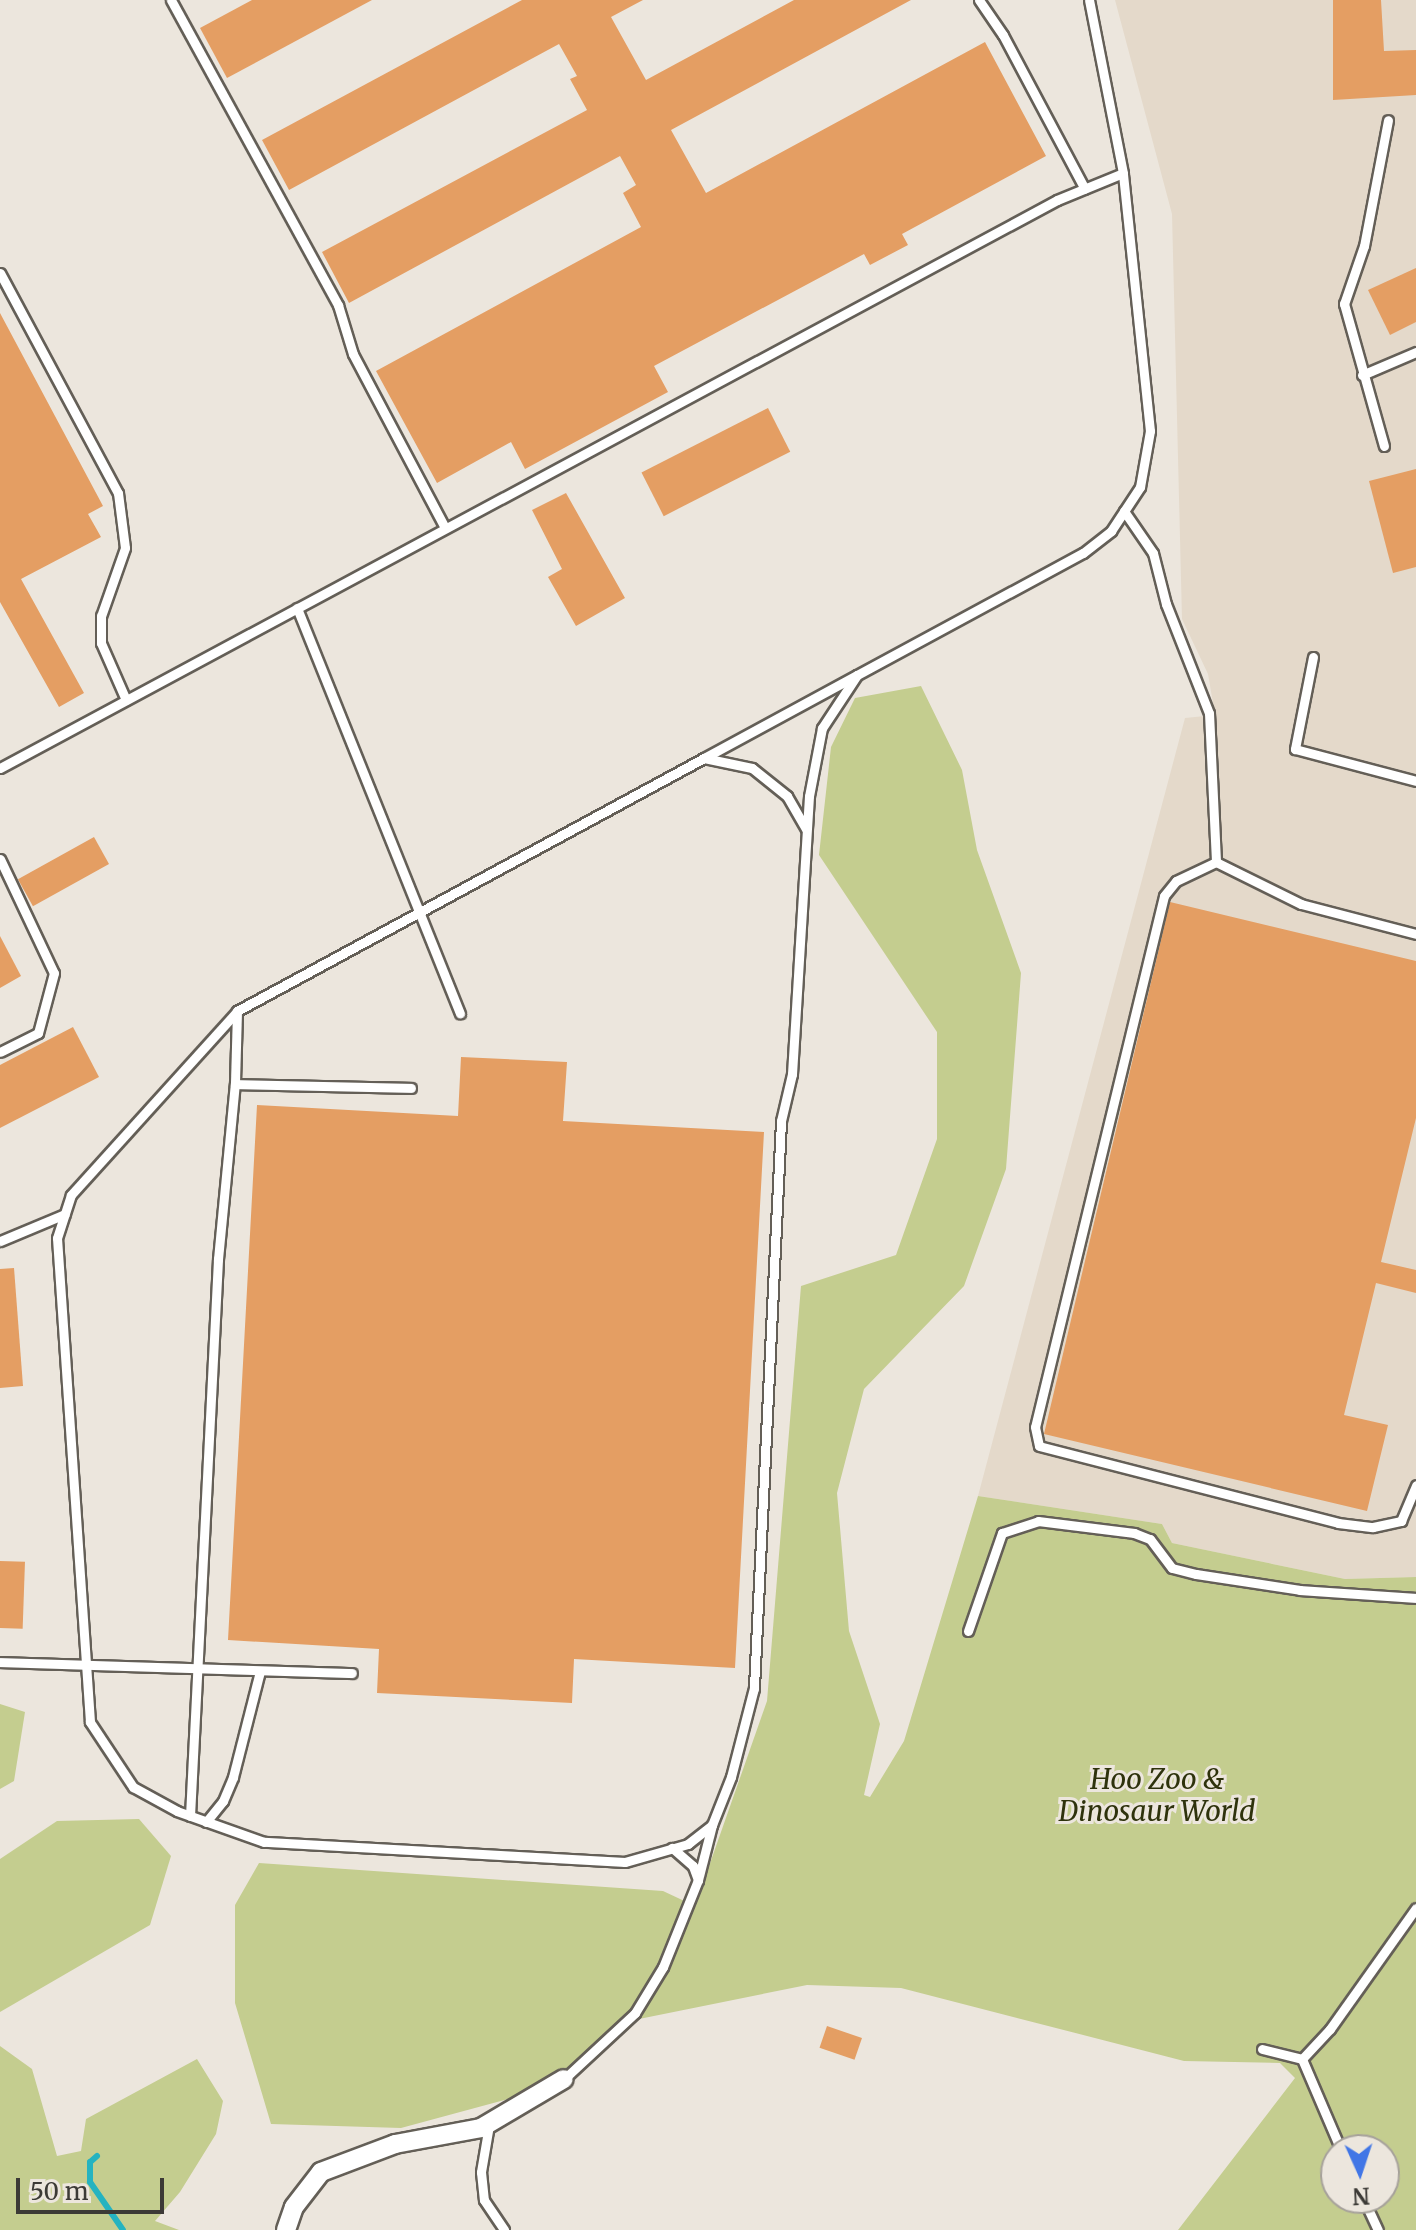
<!DOCTYPE html>
<html>
<head>
<meta charset="utf-8">
<style>
  body { margin:0 }
  #map { position:relative; width:1416px; height:2230px; overflow:hidden; background:#ece6dd; font-family:Merriweather,serif }
  div>[style] { position:absolute }
  [style*='--x'] { left:calc(var(--x)*1px); top:calc(var(--y)*1px); width:calc(var(--w)*1px); rotate:calc(var(--a)*1deg) }
  .built>* { inset:0; background:#e4d9ca }
  .green>* { inset:0; background:#c4cd8f }
  .stream>* { height:6px; margin:-3px; padding:0 3px; transform-origin:3px; border-radius:3px; background:#25b3c0 }
  .building>* { inset:0; background:#e49e63; transform-origin:0 0 }
  .roads { filter:drop-shadow(2px 0 #645f57) drop-shadow(-2px 0 #645f57) drop-shadow(0 2px #645f57) drop-shadow(0 -2px #645f57) }
  .service>* { height:9px; margin:-4.5px; padding:0 4.5px; transform-origin:4.5px; border-radius:4.5px; background:#fff }
  .minor>* { height:18px; margin:-9px; padding:0 9px; transform-origin:9px; border-radius:9px; background:#fff }
  span { translate:-50% -50%; white-space:nowrap; text-align:center; line-height:1.15; -webkit-text-stroke:6px #ece6dd; paint-order:stroke }
  .park-label { font-size:28px; color:#2e320c; font-style:italic }
  .north { position:absolute; left:1320px; top:2134px; width:80px; height:80px; box-sizing:border-box; background:#ece6dd; border:2px solid #a6a19a; border-radius:50%; rotate:177deg; font-size:22px; font-weight:700; line-height:32px; text-align:center; color:#3c3a36 }
  .north::after { content:''; display:block; margin:auto; width:28px; height:36px; background:#4176e6; clip-path:polygon(50% 0,100% 100%,50% 72%,0 100%) }
  .scale { position:absolute; left:16px; top:2178px; width:148px; height:36px; box-sizing:border-box; border:4px solid #3c3a36; border-top:0; padding-left:10px; font-size:24px; line-height:28px; white-space:nowrap; color:#3c3a36; -webkit-text-stroke:6px #ece6dd; paint-order:stroke }
</style>
</head>
<body>
<div id="map">
  <div class="built">
    <i style="clip-path:polygon(1115px 0,1416px 0,1416px 1577px,1345px 1579px,1172px 1543px,1162px 1524px,978px 1496px,1185px 718px,1215px 715px,1208px 674px,1182px 619px,1172px 214px)"></i>
  </div>
  <div class="green">
    <i style="clip-path:polygon(evenodd,921px 686px,962px 770px,977px 850px,1021px 973px,1006px 1169px,964px 1286px,864px 1389px,837px 1493px,849px 1631px,880px 1724px,864px 1795px,870px 1797px,904px 1741px,978px 1496px,1162px 1524px,1172px 1543px,1345px 1579px,1416px 1577px,1416px 2230px,1178px 2230px,1295px 2078px,1280px 2063px,1184px 2061px,901px 1988px,807px 1985px,639px 2019px,541px 2090px,401px 2128px,271px 2124px,235px 2003px,235px 1905px,259px 1863px,663px 1891px,695px 1906px,767px 1701px,801px 1286px,896px 1255px,937px 1139px,937px 1032px,819px 855px,831px 747px,855px 698px,921px 686px,1336px 2150px,1384px 2150px,1384px 2198px,1336px 2198px,1336px 2150px)"></i>
    <i style="clip-path:polygon(0 1704px,25px 1712px,14px 1781px,0 1789px)"></i>
    <i style="clip-path:polygon(139px 1819px,171px 1856px,150px 1925px,0 2012px,0 1859px,57px 1821px)"></i>
    <i style="clip-path:polygon(0 2046px,32px 2069px,57px 2156px,81px 2151px,86px 2119px,197px 2059px,223px 2101px,216px 2134px,180px 2192px,155px 2221px,179px 2230px,0 2230px)"></i>
  </div>
  <div class="stream">
    <i style="--x:97;--y:2156;--w:9;--a:139"></i>
    <i style="--x:90;--y:2162;--w:20;--a:90"></i>
    <i style="--x:90;--y:2182;--w:58;--a:55.5"></i>
  </div>
  <div class="building">
    <i style="clip-path:polygon(252px 0,372px 0,227px 78px,200px 28px)"></i>
    <i style="clip-path:polygon(522px 0,643px 0,611px 17px,646px 80px,794px 0,911px 0,671px 130px,706px 193px,985px 42px,1046px 156px,902px 234px,908px 245px,870px 265px,864px 254px,654px 366px,668px 392px,525px 469px,511px 442px,437px 483px,376px 371px,641px 227px,623px 193px,636px 185px,620px 156px,349px 303px,322px 252px,587px 110px,570px 79px,577px 76px,559px 44px,289px 190px,262px 140px)"></i>
    <i style="clip-path:polygon(1333px 0,1381px 0,1384px 51px,1416px 50px,1416px 95px,1333px 100px)"></i>
    <i style="clip-path:polygon(1416px 268px,1416px 322px,1390px 335px,1368px 290px)"></i>
    <i style="clip-path:polygon(0 313px,103px 506px,88px 514px,101px 537px,21px 579px,84px 693px,59px 707px,0 602px)"></i>
    <i style="left:768px;top:408px;width:49px;height:142px;rotate:63deg"></i>
    <i style="clip-path:polygon(1416px 469px,1416px 567px,1393px 573px,1369px 481px)"></i>
    <i style="clip-path:polygon(566px 493px,625px 598px,576px 626px,548px 577px,562px 569px,532px 510px)"></i>
    <i style="left:94px;top:837px;width:31px;height:87px;rotate:61deg"></i>
    <i style="clip-path:polygon(1170px 902px,1416px 961px,1416px 1118px,1381px 1262px,1416px 1270px,1416px 1293px,1376px 1283px,1344px 1415px,1388px 1425px,1367px 1511px,1044px 1434px)"></i>
    <i style="clip-path:polygon(0 936px,21px 976px,0 988px)"></i>
    <i style="clip-path:polygon(73px 1027px,99px 1077px,0 1128px,0 1065px)"></i>
    <i style="clip-path:polygon(461px 1057px,567px 1062px,563px 1121px,764px 1132px,735px 1668px,574px 1659px,572px 1703px,377px 1693px,379px 1649px,228px 1640px,257px 1105px,458px 1116px)"></i>
    <i style="clip-path:polygon(14px 1268px,23px 1386px,0 1388px,0 1269px)"></i>
    <i style="left:0;top:1561px;width:25px;height:67px;rotate:2deg"></i>
    <i style="left:827px;top:2026px;width:37px;height:23px;rotate:19deg"></i>
  </div>
  <div class="roads">
    <div class="service">
      <i style="--x:171;--y:0;--w:348;--a:61.3"></i>
      <i style="--x:338;--y:305;--w:51;--a:73"></i>
      <i style="--x:353;--y:354;--w:197;--a:62.1"></i>
      <i style="--x:979;--y:0;--w:42;--a:55.6"></i>
      <i style="--x:1003;--y:35;--w:174;--a:62"></i>
      <i style="--x:0;--y:273;--w:250;--a:61.8"></i>
      <i style="--x:118;--y:493;--w:55;--a:82.7"></i>
      <i style="--x:125;--y:548;--w:72;--a:109.4"></i>
      <i style="--x:101;--y:616;--w:27;--a:90"></i>
      <i style="--x:101;--y:643;--w:62;--a:66.3"></i>
      <i style="--x:1362;--y:375;--w:59;--a:-23.1"></i>
      <i style="--x:1384;--y:446;--w:148;--a:-105.7"></i>
      <i style="--x:1344;--y:304;--w:61;--a:-71"></i>
      <i style="--x:1364;--y:246;--w:128;--a:-79.2"></i>
      <i style="--x:1124;--y:511;--w:51;--a:55.4"></i>
      <i style="--x:1153;--y:553;--w:53;--a:75.7"></i>
      <i style="--x:1166;--y:604;--w:117;--a:68.5"></i>
      <i style="--x:1209;--y:713;--w:149;--a:87.3"></i>
      <i style="--x:297;--y:608;--w:437;--a:68.1"></i>
      <i style="--x:1313;--y:657;--w:94;--a:101.1"></i>
      <i style="--x:1295;--y:749;--w:125;--a:14.8"></i>
      <i style="--x:857;--y:675;--w:64;--a:123.4"></i>
      <i style="--x:822;--y:728;--w:69;--a:100.8"></i>
      <i style="--x:809;--y:796;--w:279;--a:93.5"></i>
      <i style="--x:792;--y:1074;--w:48;--a:103.2"></i>
      <i style="--x:781;--y:1121;--w:568;--a:92.73"></i>
      <i style="--x:754;--y:1688;--w:92;--a:104.5"></i>
      <i style="--x:731;--y:1777;--w:52;--a:111.6"></i>
      <i style="--x:712;--y:1825;--w:31;--a:142"></i>
      <i style="--x:688;--y:1844;--w:66;--a:164.1"></i>
      <i style="--x:625;--y:1862;--w:362;--a:-176.8"></i>
      <i style="--x:264;--y:1842;--w:92;--a:-160.4"></i>
      <i style="--x:177;--y:1811;--w:50;--a:-151.4"></i>
      <i style="--x:133;--y:1787;--w:78;--a:-123.5"></i>
      <i style="--x:90;--y:1722;--w:485;--a:-93.9"></i>
      <i style="--x:57;--y:1238;--w:45;--a:-72"></i>
      <i style="--x:71;--y:1195;--w:248;--a:-47.9"></i>
      <i style="--x:237;--y:1011;--w:531;--a:-28.45"></i>
      <i style="--x:704;--y:758;--w:174;--a:-28.5"></i>
      <i style="--x:857;--y:675;--w:257;--a:-28.4"></i>
      <i style="--x:1083;--y:553;--w:36;--a:-38"></i>
      <i style="--x:1111;--y:531;--w:53;--a:-56.6"></i>
      <i style="--x:1140;--y:487;--w:57;--a:-79.9"></i>
      <i style="--x:1150;--y:431;--w:259;--a:-96"></i>
      <i style="--x:1123;--y:173;--w:176;--a:-101.1"></i>
      <i style="--x:704;--y:758;--w:49;--a:11.8"></i>
      <i style="--x:752;--y:768;--w:45;--a:38.7"></i>
      <i style="--x:787;--y:796;--w:38;--a:60"></i>
      <i style="--x:0;--y:768;--w:1200;--a:-28.25"></i>
      <i style="--x:1057;--y:200;--w:71;--a:-22.2"></i>
      <i style="--x:0;--y:859;--w:126;--a:64.7"></i>
      <i style="--x:54;--y:973;--w:62;--a:104.9"></i>
      <i style="--x:38;--y:1033;--w:42;--a:153.4"></i>
      <i style="--x:1216;--y:862;--w:44;--a:154.6"></i>
      <i style="--x:1176;--y:881;--w:19;--a:129"></i>
      <i style="--x:1164;--y:896;--w:546;--a:103.65"></i>
      <i style="--x:1035;--y:1427;--w:19;--a:78"></i>
      <i style="--x:1039;--y:1446;--w:309;--a:14.4"></i>
      <i style="--x:1338;--y:1523;--w:35;--a:7"></i>
      <i style="--x:1373;--y:1527;--w:29;--a:-12"></i>
      <i style="--x:1401;--y:1521;--w:39;--a:-67"></i>
      <i style="--x:1216;--y:862;--w:95;--a:26.3"></i>
      <i style="--x:1301;--y:904;--w:119;--a:14.6"></i>
      <i style="--x:237;--y:1011;--w:73;--a:91.6"></i>
      <i style="--x:235;--y:1084;--w:176;--a:1.3"></i>
      <i style="--x:0;--y:1241;--w:70;--a:-22.6"></i>
      <i style="--x:968;--y:1631;--w:104;--a:-70.9"></i>
      <i style="--x:1002;--y:1533;--w:38;--a:-18"></i>
      <i style="--x:1038;--y:1521;--w:97;--a:7.1"></i>
      <i style="--x:1134;--y:1533;--w:17;--a:21"></i>
      <i style="--x:1150;--y:1539;--w:36;--a:53"></i>
      <i style="--x:1172;--y:1568;--w:25;--a:14"></i>
      <i style="--x:1196;--y:1574;--w:105;--a:8.7"></i>
      <i style="--x:1300;--y:1590;--w:116;--a:3.9"></i>
      <i style="--x:0;--y:1662;--w:352;--a:1.8"></i>
      <i style="--x:190;--y:1816;--w:558;--a:-87.12"></i>
      <i style="--x:218;--y:1259;--w:176;--a:-84.5"></i>
      <i style="--x:206;--y:1822;--w:27;--a:-51"></i>
      <i style="--x:223;--y:1801;--w:26;--a:-67"></i>
      <i style="--x:233;--y:1777;--w:109;--a:-75.7"></i>
      <i style="--x:698;--y:1880;--w:57;--a:-75.7"></i>
      <i style="--x:1262;--y:2049;--w:41;--a:14"></i>
      <i style="--x:564;--y:2079;--w:97;--a:-42.9"></i>
      <i style="--x:635;--y:2013;--w:54;--a:-58.7"></i>
      <i style="--x:663;--y:1967;--w:94;--a:-68.1"></i>
      <i style="--x:698;--y:1880;--w:15;--a:-110"></i>
      <i style="--x:693;--y:1866;--w:28;--a:-139"></i>
      <i style="--x:489;--y:2125;--w:48;--a:99.7"></i>
      <i style="--x:481;--y:2172;--w:28;--a:84"></i>
      <i style="--x:484;--y:2200;--w:36;--a:56"></i>
      <i style="--x:1341;--y:2150;--w:99;--a:-113.2"></i>
      <i style="--x:1302;--y:2059;--w:41;--a:-47"></i>
      <i style="--x:1330;--y:2029;--w:148;--a:-54.6"></i>
      <i style="--x:1363;--y:2198;--w:35;--a:65"></i>
    </div>
    <div class="minor">
      <i style="--x:286;--y:2230;--w:24;--a:-71"></i>
      <i style="--x:294;--y:2207;--w:44;--a:-52.4"></i>
      <i style="--x:321;--y:2172;--w:79;--a:-20.7"></i>
      <i style="--x:395;--y:2144;--w:87;--a:-10.5"></i>
      <i style="--x:481;--y:2128;--w:96;--a:-30.6"></i>
    </div>
  </div>
  <div class="park-label">
    <span style="left:1157px;top:1795px">Hoo Zoo &amp;<br>Dinosaur World</span>
  </div>
  <div class="north">N</div>
  <div class="scale">50 m</div>
</div>
</body>
</html>
